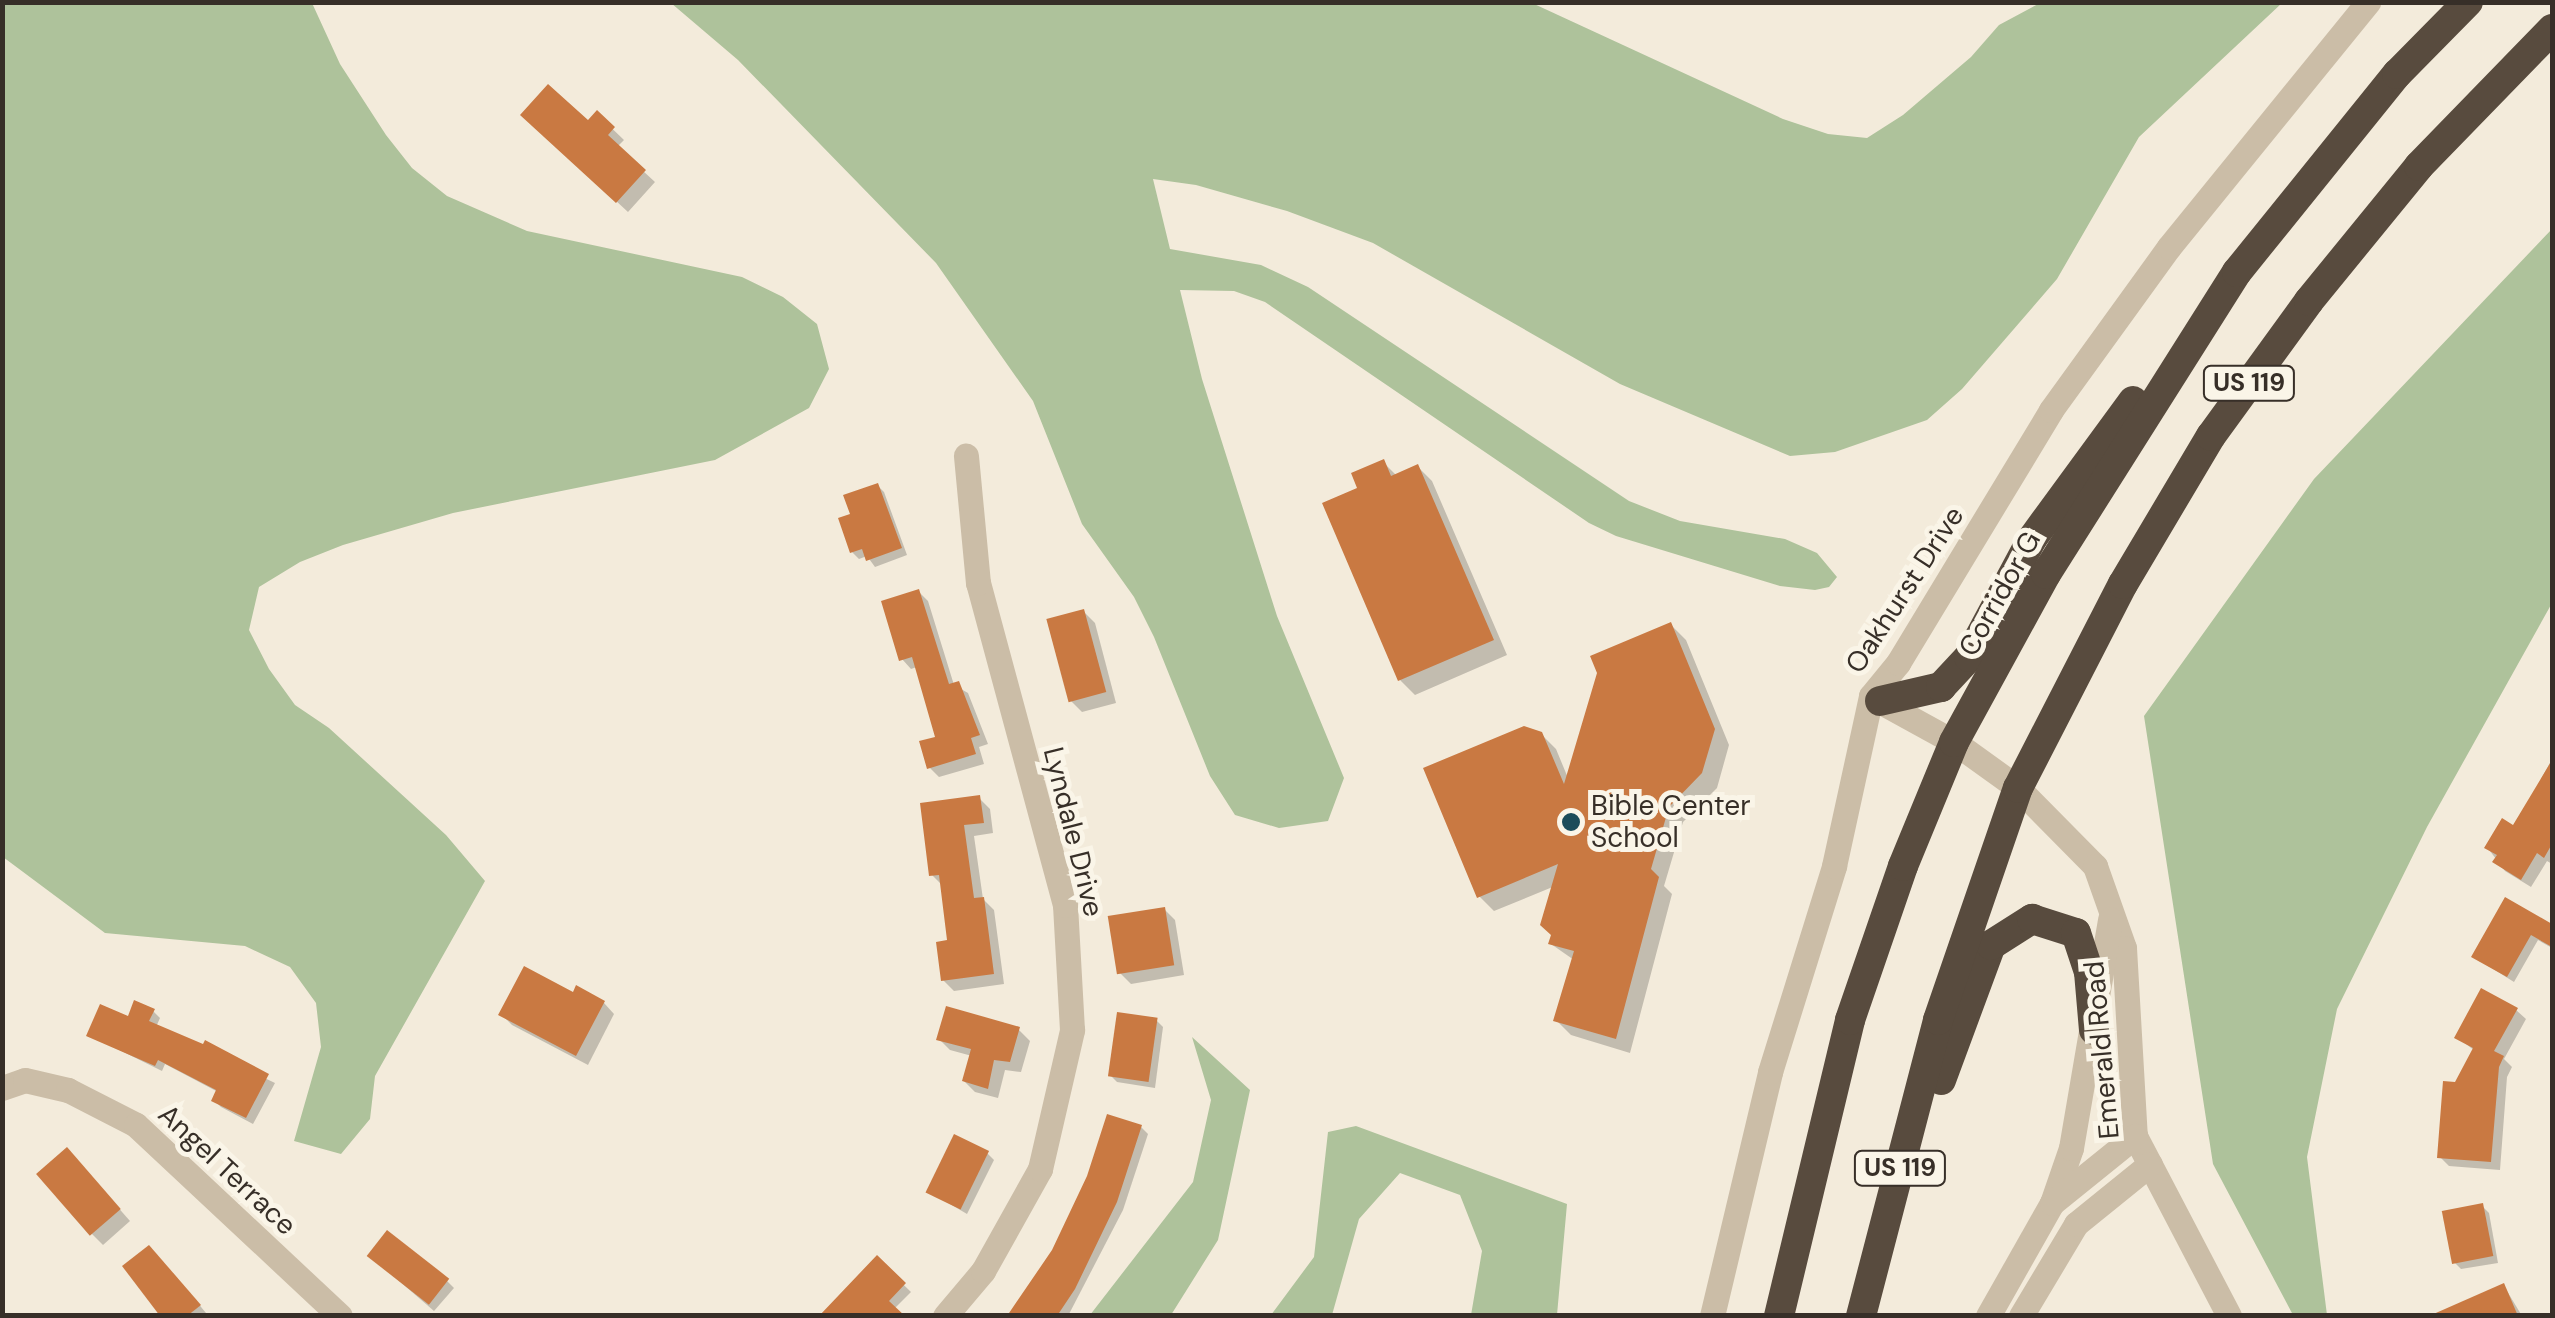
<!DOCTYPE html>
<html>
<head>
<meta charset="utf-8">
<style>
  body { margin:0 }
  #map { position:relative; width:2555px; height:1318px; overflow:hidden; background:#f3ebdb; font-family:"DM Sans",sans-serif }
  div>[style] { position:absolute }
  [style*='--x'] { left:calc(var(--x)*1px); top:calc(var(--y)*1px); width:calc(var(--w)*1px); rotate:calc(var(--a)*1deg) }
  .green>* { inset:0; background:#aec29b }
  .shadow>* { inset:0; background:#0003 }
  .building>* { inset:0; background:#c97942; transform-origin:0 0 }
  .street>* { height:25px; margin:-12.5px; padding:0 12.5px; transform-origin:12.5px; border-radius:12.5px; background:#cbbda7 }
  .highway>* { height:30px; margin:-15px; padding:0 15px; transform-origin:15px; border-radius:15px; background:#584b3e }
  .dots>* { width:28px; height:28px; translate:-50% -50%; box-sizing:border-box; border:5px solid #faf5e8; border-radius:50% }
  span { translate:-50% -50%; white-space:nowrap; text-align:center; line-height:1.15; -webkit-text-stroke:10px #faf5e8; paint-order:stroke }
  .shield-label span { padding:2px 8px; background:#faf5e8; border:2px solid; border-radius:8px; -webkit-text-stroke-width:0 }
  .shield-label { font-size:25px; color:#372f28; font-weight:700 }
  .street-label { font-size:28px; color:#372f28 }
  .poi-label { font-size:28px; color:#372f28 }
  .left { translate:0 -50%; text-align:left }
  .frame { position:absolute; inset:0; border:5px solid #372f28; pointer-events:none }
</style>
</head>
<body>
<div id="map">
  <div class="green">
    <i style="clip-path:polygon(3px 2px,312px 3px,340px 64px,386px 135px,412px 168px,447px 196px,527px 231px,742px 277px,783px 297px,817px 324px,829px 369px,809px 408px,715px 460px,453px 513px,343px 545px,300px 562px,259px 587px,249px 630px,269px 669px,295px 705px,329px 728px,446px 835px,485px 881px,375px 1076px,370px 1119px,341px 1154px,294px 1141px,321px 1047px,316px 1003px,290px 967px,245px 946px,105px 933px,3px 857px)"></i>
    <i style="clip-path:polygon(671px 3px,1532px 3px,1783px 119px,1828px 134px,1867px 138px,1903px 115px,1971px 57px,1999px 25px,2040px 3px,2282px 3px,2139px 137px,2057px 279px,1962px 389px,1927px 420px,1835px 452px,1790px 456px,1620px 384px,1373px 243px,1287px 211px,1196px 185px,1153px 179px,1170px 249px,1261px 265px,1308px 287px,1629px 501px,1680px 521px,1785px 539px,1817px 553px,1837px 577px,1829px 587px,1815px 590px,1780px 586px,1616px 536px,1589px 523px,1265px 302px,1234px 291px,1180px 290px,1202px 379px,1277px 616px,1344px 778px,1328px 821px,1279px 828px,1235px 815px,1210px 776px,1154px 637px,1134px 597px,1082px 524px,1033px 401px,936px 263px,738px 60px)"></i>
    <i style="clip-path:polygon(2552px 229px,2552px 603px,2427px 827px,2337px 1009px,2307px 1157px,2327px 1315px,2293px 1315px,2213px 1164px,2144px 716px,2314px 479px)"></i>
    <i style="clip-path:polygon(1192px 1037px,1250px 1090px,1218px 1240px,1171px 1315px,1090px 1315px,1193px 1182px,1211px 1100px)"></i>
    <i style="clip-path:polygon(1356px 1126px,1567px 1204px,1557px 1315px,1471px 1315px,1482px 1251px,1460px 1195px,1400px 1173px,1359px 1219px,1332px 1315px,1271px 1315px,1314px 1257px,1328px 1132px)"></i>
  </div>
  <div class="shadow">
    <i style="clip-path:polygon(597px 114px,624px 140px,617px 147px,655px 182px,628px 212px,534px 125px,588px 123px)"></i>
    <i style="clip-path:polygon(1383px 462px,1397px 476px,1418px 467px,1432px 481px,1507px 655px,1415px 695px,1400px 680px)"></i>
    <i style="clip-path:polygon(877px 485px,884px 492px,907px 555px,875px 567px,867px 556px,859px 559px,852px 552px)"></i>
    <i style="clip-path:polygon(918px 591px,928px 601px,954px 685px,968px 693px,988px 744px,979px 747px,984px 764px,939px 777px,929px 767px,938px 739px,917px 667px,911px 669px,902px 659px)"></i>
    <i style="clip-path:polygon(1084px 612px,1095px 623px,1116px 703px,1082px 712px,1071px 701px)"></i>
    <i style="clip-path:polygon(1671px 625px,1686px 640px,1729px 745px,1717px 788px,1683px 822px,1664px 886px,1672px 894px,1630px 1053px,1571px 1035px,1556px 1020px,1574px 960px,1551px 944px,1555px 886px,1494px 911px,1479px 896px,1541px 734px,1556px 749px,1568px 778px)"></i>
    <i style="clip-path:polygon(2552px 759px,2552px 864px,2547px 861px,2531px 887px,2505px 871px,2487px 847px,2514px 829px)"></i>
    <i style="clip-path:polygon(979px 798px,990px 809px,993px 833px,974px 836px,983px 899px,994px 910px,1004px 984px,954px 991px,943px 980px,950px 942px,942px 885px,932px 875px)"></i>
    <i style="clip-path:polygon(2505px 900px,2552px 926px,2552px 948px,2538px 940px,2514px 982px,2474px 957px)"></i>
    <i style="clip-path:polygon(1164px 909px,1175px 920px,1184px 975px,1131px 984px,1120px 973px)"></i>
    <i style="clip-path:polygon(574px 995px,604px 1003px,614px 1014px,588px 1065px,512px 1025px,501px 1014px)"></i>
    <i style="clip-path:polygon(2516px 1010px,2526px 1019px,2504px 1059px,2512px 1067px,2507px 1077px,2500px 1170px,2449px 1166px,2440px 1157px,2456px 1084px,2475px 1051px,2457px 1037px)"></i>
    <i style="clip-path:polygon(153px 1011px,160px 1018px,156px 1027px,275px 1083px,253px 1124px,221px 1107px,214px 1100px,218px 1092px,165px 1064px,162px 1071px,89px 1035px)"></i>
    <i style="clip-path:polygon(1156px 1020px,1163px 1027px,1155px 1088px,1117px 1082px,1110px 1075px)"></i>
    <i style="clip-path:polygon(1019px 1030px,1030px 1041px,1021px 1072px,1005px 1070px,998px 1098px,975px 1092px,964px 1081px,972px 1056px,950px 1050px,939px 1039px)"></i>
    <i style="clip-path:polygon(1141px 1127px,1148px 1134px,1123px 1210px,1068px 1316px,1011px 1316px)"></i>
    <i style="clip-path:polygon(987px 1153px,994px 1160px,967px 1214px,928px 1191px)"></i>
    <i style="clip-path:polygon(77px 1161px,130px 1221px,103px 1245px,92px 1234px)"></i>
    <i style="clip-path:polygon(2482px 1206px,2489px 1213px,2498px 1263px,2461px 1269px,2454px 1262px)"></i>
    <i style="clip-path:polygon(877px 1259px,911px 1292px,894px 1309px,822px 1316px)"></i>
    <i style="clip-path:polygon(376px 1261px,447px 1281px,454px 1288px,434px 1311px)"></i>
    <i style="clip-path:polygon(173px 1273px,206px 1313px,203px 1316px,164px 1316px)"></i>
    <i style="clip-path:polygon(2504px 1286px,2522px 1316px,2469px 1316px)"></i>
  </div>
  <div class="building">
    <i style="clip-path:polygon(548px 84px,588px 120px,597px 110px,615px 127px,608px 135px,646px 170px,616px 203px,520px 115px)"></i>
    <i style="clip-path:polygon(1384px 459px,1391px 476px,1418px 464px,1494px 640px,1398px 681px,1322px 503px,1357px 488px,1351px 473px)"></i>
    <i style="clip-path:polygon(878px 483px,902px 548px,866px 561px,862px 549px,850px 553px,838px 518px,850px 514px,843px 495px)"></i>
    <i style="clip-path:polygon(919px 589px,949px 684px,959px 681px,980px 735px,971px 738px,976px 754px,927px 769px,919px 741px,935px 737px,912px 657px,899px 661px,881px 601px)"></i>
    <i style="left:1084px;top:609px;width:86px;height:39px;rotate:75deg"></i>
    <i style="clip-path:polygon(1671px 622px,1715px 729px,1702px 773px,1669px 807px,1651px 869px,1659px 877px,1616px 1039px,1553px 1021px,1574px 951px,1548px 944px,1551px 935px,1540px 925px,1558px 864px,1477px 898px,1423px 768px,1524px 726px,1542px 732px,1564px 784px,1597px 673px,1590px 656px)"></i>
    <i style="clip-path:polygon(2552px 760px,2552px 844px,2544px 858px,2537px 853px,2521px 880px,2492px 862px,2497px 855px,2484px 848px,2502px 818px,2513px 825px)"></i>
    <i style="clip-path:polygon(980px 795px,984px 823px,964px 825px,974px 898px,984px 897px,994px 974px,941px 981px,936px 942px,947px 940px,939px 875px,929px 876px,920px 803px)"></i>
    <i style="clip-path:polygon(2505px 897px,2552px 924px,2552px 947px,2531px 935px,2507px 977px,2471px 957px)"></i>
    <i style="left:1165px;top:907px;width:59px;height:58px;rotate:81deg"></i>
    <i style="clip-path:polygon(524px 966px,573px 992px,576px 985px,605px 1001px,576px 1056px,498px 1015px)"></i>
    <i style="clip-path:polygon(2481px 988px,2518px 1008px,2494px 1051px,2504px 1056px,2499px 1067px,2491px 1162px,2437px 1158px,2443px 1081px,2455px 1082px,2473px 1048px,2454px 1038px)"></i>
    <i style="clip-path:polygon(134px 1000px,155px 1009px,149px 1021px,203px 1044px,205px 1040px,269px 1074px,246px 1118px,211px 1101px,216px 1090px,158px 1060px,155px 1066px,86px 1036px,100px 1004px,128px 1016px)"></i>
    <i style="clip-path:polygon(946px 1006px,1020px 1027px,1010px 1062px,994px 1060px,988px 1089px,962px 1081px,971px 1049px,936px 1040px)"></i>
    <i style="left:1117px;top:1012px;width:41px;height:65px;rotate:8deg"></i>
    <i style="clip-path:polygon(1107px 1114px,1142px 1125px,1117px 1202px,1075px 1289px,1057px 1316px,1007px 1316px,1052px 1250px,1087px 1176px)"></i>
    <i style="left:954px;top:1134px;width:39px;height:65px;rotate:26deg"></i>
    <i style="left:67px;top:1147px;width:82px;height:41px;rotate:49deg"></i>
    <i style="left:2483px;top:1203px;width:54px;height:42px;rotate:79deg"></i>
    <i style="left:387px;top:1230px;width:79px;height:33px;rotate:38deg"></i>
    <i style="clip-path:polygon(149px 1245px,201px 1305px,187px 1316px,160px 1316px,122px 1266px)"></i>
    <i style="clip-path:polygon(877px 1255px,906px 1283px,889px 1301px,905px 1316px,819px 1316px)"></i>
    <i style="clip-path:polygon(2504px 1283px,2518px 1316px,2429px 1316px)"></i>
  </div>
  <div class="street">
    <i style="--x:1872;--y:697;--w:94;--a:28.8"></i>
    <i style="--x:1954;--y:742;--w:79;--a:35.7"></i>
    <i style="--x:2018;--y:788;--w:110;--a:45.4"></i>
    <i style="--x:2095;--y:866;--w:87;--a:70.5"></i>
    <i style="--x:2124;--y:948;--w:188;--a:86.7"></i>
    <i style="--x:2135;--y:1136;--w:203;--a:62.4"></i>
    <i style="--x:2;--y:1088;--w:24;--a:-19"></i>
    <i style="--x:25;--y:1080;--w:44;--a:13.1"></i>
    <i style="--x:68;--y:1090;--w:76;--a:27.2"></i>
    <i style="--x:136;--y:1125;--w:279;--a:43.1"></i>
    <i style="--x:2052;--y:1203;--w:58;--a:-70.9"></i>
    <i style="--x:2071;--y:1148;--w:232;--a:-80.3"></i>
    <i style="--x:945;--y:1316;--w:59;--a:-49.8"></i>
    <i style="--x:983;--y:1271;--w:117;--a:-60.8"></i>
    <i style="--x:1040;--y:1169;--w:143;--a:-77"></i>
    <i style="--x:1072;--y:1030;--w:125;--a:-93.2"></i>
    <i style="--x:1065;--y:905;--w:334;--a:-105.1"></i>
    <i style="--x:978;--y:583;--w:128;--a:-95.4"></i>
    <i style="--x:1712;--y:1316;--w:251;--a:-76.6"></i>
    <i style="--x:1770;--y:1072;--w:216;--a:-72.7"></i>
    <i style="--x:1834;--y:866;--w:174;--a:-77.7"></i>
    <i style="--x:1871;--y:696;--w:43;--a:-50.7"></i>
    <i style="--x:1898;--y:663;--w:296;--a:-58.8"></i>
    <i style="--x:2051;--y:410;--w:201;--a:-54.1"></i>
    <i style="--x:2169;--y:247;--w:316;--a:-50.9"></i>
    <i style="--x:1988;--y:1316;--w:130;--a:-60.5"></i>
    <i style="--x:2052;--y:1203;--w:107;--a:-38.9"></i>
    <i style="--x:2021;--y:1316;--w:107;--a:-59.1"></i>
    <i style="--x:2076;--y:1224;--w:95;--a:-39"></i>
  </div>
  <div class="highway">
    <i style="--x:1880;--y:701;--w:63;--a:-12.9"></i>
    <i style="--x:1941;--y:687;--w:41;--a:-47"></i>
    <i style="--x:1969;--y:657;--w:134;--a:-61.9"></i>
    <i style="--x:2032;--y:539;--w:171;--a:-53.8"></i>
    <i style="--x:1941;--y:1080;--w:144;--a:-69.7"></i>
    <i style="--x:1991;--y:945;--w:49;--a:-32.4"></i>
    <i style="--x:2032;--y:919;--w:46;--a:17.7"></i>
    <i style="--x:2076;--y:933;--w:41;--a:71.6"></i>
    <i style="--x:2089;--y:972;--w:58;--a:85.1"></i>
    <i style="--x:1779;--y:1316;--w:304;--a:-76.5"></i>
    <i style="--x:1850;--y:1020;--w:163;--a:-71"></i>
    <i style="--x:1903;--y:866;--w:134;--a:-67.6"></i>
    <i style="--x:1954;--y:742;--w:192;--a:-61.3"></i>
    <i style="--x:2046;--y:574;--w:357;--a:-57.7"></i>
    <i style="--x:2237;--y:272;--w:255;--a:-51.1"></i>
    <i style="--x:2397;--y:74;--w:101;--a:-45.4"></i>
    <i style="--x:1861;--y:1316;--w:306;--a:-75.4"></i>
    <i style="--x:1938;--y:1020;--w:245;--a:-71"></i>
    <i style="--x:2018;--y:788;--w:229;--a:-62.8"></i>
    <i style="--x:2123;--y:584;--w:172;--a:-59.3"></i>
    <i style="--x:2211;--y:436;--w:167;--a:-54"></i>
    <i style="--x:2309;--y:301;--w:174;--a:-50.8"></i>
    <i style="--x:2419;--y:166;--w:191;--a:-45.8"></i>
  </div>
  <div class="dots">
    <i style="left:1571px;top:822px;background:#1c4c5a"></i>
  </div>
  <div class="shield-label">
    <span style="left:2249px;top:383px">US 119</span>
    <span style="left:1900px;top:1168px">US 119</span>
  </div>
  <div class="street-label">
    <span style="left:1905px;top:590px;rotate:-57deg">Oakhurst Drive</span>
    <span style="left:2000px;top:594px;rotate:-61deg">Corridor G</span>
    <span style="left:1073px;top:832px;rotate:76deg">Lyndale Drive</span>
    <span style="left:2102px;top:1050px;rotate:-95deg">Emerald Road</span>
    <span style="left:227px;top:1170px;rotate:43deg">Angel Terrace</span>
  </div>
  <div class="poi-label">
    <span class="left" style="left:1591px;top:822px">Bible Center<br>School</span>
  </div>
  <div class="frame"></div>
</div>
</body>
</html>
